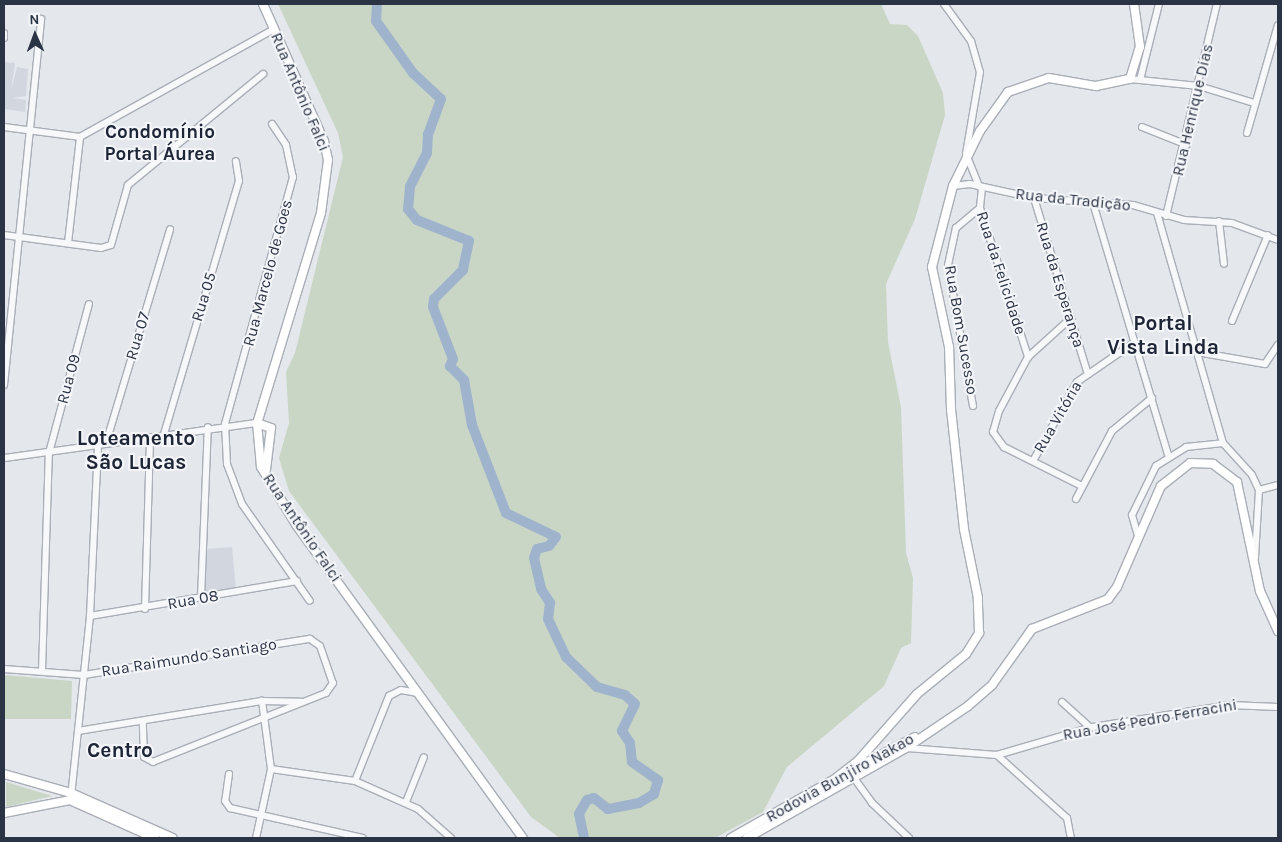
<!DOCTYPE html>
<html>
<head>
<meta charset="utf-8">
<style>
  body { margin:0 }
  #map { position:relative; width:1282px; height:842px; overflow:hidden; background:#e4e7ec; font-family:Karla,sans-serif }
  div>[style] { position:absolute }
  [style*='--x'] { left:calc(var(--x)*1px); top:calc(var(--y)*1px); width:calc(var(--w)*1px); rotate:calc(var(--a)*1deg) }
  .built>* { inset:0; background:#d2d6de }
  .green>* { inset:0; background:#c9d6c5 }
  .river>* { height:10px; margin:-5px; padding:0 5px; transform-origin:5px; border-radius:5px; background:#9fb4cc }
  .roads { filter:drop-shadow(1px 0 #a9aeb7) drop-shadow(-1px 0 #a9aeb7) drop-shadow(0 1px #a9aeb7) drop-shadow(0 -1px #a9aeb7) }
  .minor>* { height:6px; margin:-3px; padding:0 3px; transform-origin:3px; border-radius:3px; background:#f7f8fa }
  .major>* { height:8px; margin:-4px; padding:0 4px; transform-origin:4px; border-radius:4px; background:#fff }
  span { translate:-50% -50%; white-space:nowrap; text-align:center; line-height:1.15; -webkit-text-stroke:4px #f4f6f9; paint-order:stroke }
  .street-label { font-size:16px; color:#2b3445 }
  .quarter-label { font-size:19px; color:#1d2536; font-weight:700 }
  .district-label { font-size:21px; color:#1d2536; font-weight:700 }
  .frame { position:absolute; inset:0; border:5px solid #2b3445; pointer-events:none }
  .north { position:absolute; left:10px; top:10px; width:50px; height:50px; -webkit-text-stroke:4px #f4f6f9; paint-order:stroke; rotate:358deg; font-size:14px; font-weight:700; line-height:20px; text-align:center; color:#2b3445 }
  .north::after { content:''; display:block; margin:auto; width:18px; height:22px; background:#2b3445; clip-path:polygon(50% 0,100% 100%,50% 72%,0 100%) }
</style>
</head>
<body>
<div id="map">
  <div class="built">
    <i style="clip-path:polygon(4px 62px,15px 63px,11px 90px,17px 67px,28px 69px,26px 96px,13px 98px,26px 100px,25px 112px,4px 109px)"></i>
    <i style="clip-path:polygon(232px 547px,236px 590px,204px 592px,206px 549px)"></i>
  </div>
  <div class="green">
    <i style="clip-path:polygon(278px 4px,881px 4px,890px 24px,907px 25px,918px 36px,943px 93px,945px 115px,915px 219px,886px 284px,888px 342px,901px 407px,906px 553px,913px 578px,911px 643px,901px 648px,884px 686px,787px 767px,763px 812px,715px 838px,560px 838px,531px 817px,289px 491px,279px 458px,289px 423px,286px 372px,295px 353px,343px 157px,338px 133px)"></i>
    <i style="clip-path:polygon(4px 675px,72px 681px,71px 719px,4px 719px)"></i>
    <i style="clip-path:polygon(6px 782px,52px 796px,6px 807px)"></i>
  </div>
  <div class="river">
    <i style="--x:377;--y:4;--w:17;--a:93"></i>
    <i style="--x:376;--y:21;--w:64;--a:54.6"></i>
    <i style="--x:413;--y:73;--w:38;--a:43"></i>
    <i style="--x:441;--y:99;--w:37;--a:110"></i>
    <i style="--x:428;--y:134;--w:19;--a:93"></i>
    <i style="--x:427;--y:153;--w:38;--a:117"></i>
    <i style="--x:410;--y:187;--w:22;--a:95"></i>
    <i style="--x:408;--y:209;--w:14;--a:51"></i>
    <i style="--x:417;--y:220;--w:56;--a:22"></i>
    <i style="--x:469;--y:241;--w:30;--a:102"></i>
    <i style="--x:463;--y:270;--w:41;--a:135"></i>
    <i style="--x:434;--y:299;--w:8;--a:97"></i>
    <i style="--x:433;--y:307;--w:56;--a:69"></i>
    <i style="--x:453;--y:359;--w:8;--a:113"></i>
    <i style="--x:450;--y:366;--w:20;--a:45"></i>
    <i style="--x:464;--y:380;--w:46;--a:79.9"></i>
    <i style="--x:472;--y:425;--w:94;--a:68.9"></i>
    <i style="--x:506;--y:513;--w:55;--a:25.6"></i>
    <i style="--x:556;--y:537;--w:11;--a:128"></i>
    <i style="--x:549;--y:546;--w:12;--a:166"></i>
    <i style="--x:537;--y:549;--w:9;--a:108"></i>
    <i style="--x:534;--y:558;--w:32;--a:77"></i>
    <i style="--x:541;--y:589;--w:17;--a:57"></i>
    <i style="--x:550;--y:603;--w:16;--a:97"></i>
    <i style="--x:548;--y:619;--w:42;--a:64.7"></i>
    <i style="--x:566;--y:657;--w:43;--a:44.1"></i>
    <i style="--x:597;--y:687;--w:29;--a:16"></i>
    <i style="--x:625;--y:695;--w:13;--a:42"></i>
    <i style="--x:635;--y:704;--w:30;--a:116"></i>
    <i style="--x:622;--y:731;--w:14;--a:56"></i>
    <i style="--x:630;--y:743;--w:19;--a:84"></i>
    <i style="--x:632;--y:762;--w:32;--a:35"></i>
    <i style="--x:658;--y:780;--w:15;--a:106"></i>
    <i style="--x:654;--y:794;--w:17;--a:149"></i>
    <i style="--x:639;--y:803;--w:32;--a:169"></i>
    <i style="--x:608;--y:809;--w:18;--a:-142"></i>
    <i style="--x:594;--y:798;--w:7;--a:164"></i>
    <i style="--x:587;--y:800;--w:16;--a:120"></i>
    <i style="--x:579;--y:814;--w:25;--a:78"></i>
  </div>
  <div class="roads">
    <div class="minor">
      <i style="--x:944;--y:4;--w:46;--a:53.9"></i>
      <i style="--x:971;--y:41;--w:32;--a:74"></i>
      <i style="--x:980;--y:72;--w:83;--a:99.7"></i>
      <i style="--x:966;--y:154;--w:35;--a:68"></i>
      <i style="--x:4;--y:33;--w:5;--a:90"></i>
      <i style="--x:1130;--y:79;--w:69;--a:5.8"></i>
      <i style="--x:1199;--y:86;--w:58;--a:17.2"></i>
      <i style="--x:1140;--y:80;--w:78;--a:-76"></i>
      <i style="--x:272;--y:124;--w:25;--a:56"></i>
      <i style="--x:286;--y:145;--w:33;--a:78"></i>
      <i style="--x:293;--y:177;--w:256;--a:105.4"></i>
      <i style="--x:225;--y:424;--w:40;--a:87.1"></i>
      <i style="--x:227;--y:464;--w:43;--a:69.4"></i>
      <i style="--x:242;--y:504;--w:118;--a:55"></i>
      <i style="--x:4;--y:127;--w:77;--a:7.5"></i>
      <i style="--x:80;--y:137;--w:222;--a:-29.1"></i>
      <i style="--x:1142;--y:127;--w:48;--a:21.8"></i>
      <i style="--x:1247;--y:133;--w:112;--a:-74"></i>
      <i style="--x:953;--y:186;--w:17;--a:-7"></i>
      <i style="--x:970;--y:184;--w:66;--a:12.3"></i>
      <i style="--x:1034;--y:198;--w:99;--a:4"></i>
      <i style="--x:1133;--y:205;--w:53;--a:16.4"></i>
      <i style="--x:1184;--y:220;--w:48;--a:3.6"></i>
      <i style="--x:1232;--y:223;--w:49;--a:20.3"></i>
      <i style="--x:982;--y:188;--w:20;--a:96"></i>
      <i style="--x:980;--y:208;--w:157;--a:72.1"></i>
      <i style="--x:1034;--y:198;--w:181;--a:73"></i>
      <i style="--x:1093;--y:203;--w:262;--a:73.4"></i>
      <i style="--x:1157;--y:213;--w:239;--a:74"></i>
      <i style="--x:1223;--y:443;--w:43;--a:47.8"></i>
      <i style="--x:1252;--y:475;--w:17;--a:65"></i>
      <i style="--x:1259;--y:490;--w:68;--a:93.4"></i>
      <i style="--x:1166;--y:216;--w:218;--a:-76.5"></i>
      <i style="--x:1219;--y:221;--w:43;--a:83.4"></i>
      <i style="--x:4;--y:235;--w:98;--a:7.6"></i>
      <i style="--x:101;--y:248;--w:10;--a:-17"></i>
      <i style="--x:111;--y:245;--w:62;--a:-74.2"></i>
      <i style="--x:128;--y:185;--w:175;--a:-39.4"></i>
      <i style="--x:68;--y:243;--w:107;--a:-83.5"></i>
      <i style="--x:1071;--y:318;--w:58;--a:137.8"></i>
      <i style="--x:1028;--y:357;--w:61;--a:118.2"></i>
      <i style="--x:999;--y:411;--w:22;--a:106"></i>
      <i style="--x:993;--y:432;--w:19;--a:54"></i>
      <i style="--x:1004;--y:447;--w:87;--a:26.6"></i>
      <i style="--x:1232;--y:321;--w:93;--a:-67.3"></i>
      <i style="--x:1197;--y:352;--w:69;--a:10"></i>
      <i style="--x:1265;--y:364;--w:23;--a:-56"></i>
      <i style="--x:4;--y:385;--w:368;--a:-84.2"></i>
      <i style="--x:973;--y:406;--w:143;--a:-100.1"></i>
      <i style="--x:948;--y:265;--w:38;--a:-78"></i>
      <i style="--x:956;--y:228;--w:31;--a:-40"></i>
      <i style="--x:164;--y:434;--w:264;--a:-73.5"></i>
      <i style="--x:239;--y:181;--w:20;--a:-99"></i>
      <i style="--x:106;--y:443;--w:223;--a:-73.3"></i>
      <i style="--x:4;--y:458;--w:255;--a:-7.9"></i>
      <i style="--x:1033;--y:461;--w:90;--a:-60.9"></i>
      <i style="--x:1077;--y:382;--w:70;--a:-34.6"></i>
      <i style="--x:1259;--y:490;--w:20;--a:-15"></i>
      <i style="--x:1076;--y:499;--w:77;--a:-62.1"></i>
      <i style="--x:1112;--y:431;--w:52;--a:-39.5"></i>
      <i style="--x:1138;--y:536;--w:22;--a:-106"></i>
      <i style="--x:1132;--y:515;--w:55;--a:-63.9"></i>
      <i style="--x:1156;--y:466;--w:36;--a:-32"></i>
      <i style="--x:1186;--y:447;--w:37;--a:-6"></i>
      <i style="--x:201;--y:598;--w:171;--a:-87.7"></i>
      <i style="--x:145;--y:609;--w:172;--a:-88.3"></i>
      <i style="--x:90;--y:616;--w:210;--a:-9.6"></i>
      <i style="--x:4;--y:669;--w:80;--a:4.3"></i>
      <i style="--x:84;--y:675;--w:229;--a:-9.1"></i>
      <i style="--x:310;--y:639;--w:12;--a:35"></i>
      <i style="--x:320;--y:646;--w:39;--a:71"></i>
      <i style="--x:333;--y:683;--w:12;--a:125"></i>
      <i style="--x:326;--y:693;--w:186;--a:158.3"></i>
      <i style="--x:153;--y:762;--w:10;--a:-151"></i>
      <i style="--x:144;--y:757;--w:36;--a:-92"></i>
      <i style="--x:42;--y:671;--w:218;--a:-88.2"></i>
      <i style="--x:49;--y:453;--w:154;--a:-75"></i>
      <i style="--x:1062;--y:702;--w:38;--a:42"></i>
      <i style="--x:78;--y:731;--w:186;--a:-9.3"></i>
      <i style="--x:262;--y:701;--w:39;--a:1"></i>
      <i style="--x:907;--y:748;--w:90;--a:4.4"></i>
      <i style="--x:997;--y:755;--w:100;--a:-16.3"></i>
      <i style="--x:1093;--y:727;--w:138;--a:-9.2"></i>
      <i style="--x:1229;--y:705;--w:49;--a:2.3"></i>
      <i style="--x:997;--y:755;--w:94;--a:42"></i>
      <i style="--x:1067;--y:818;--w:20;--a:79"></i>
      <i style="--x:271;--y:769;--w:85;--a:8.1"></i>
      <i style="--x:355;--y:781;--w:69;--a:24"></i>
      <i style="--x:418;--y:809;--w:44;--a:41.3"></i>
      <i style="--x:229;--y:774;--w:27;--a:98"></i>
      <i style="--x:225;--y:801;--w:9;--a:54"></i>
      <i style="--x:230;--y:808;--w:136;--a:12.7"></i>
      <i style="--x:854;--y:778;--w:31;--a:54"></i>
      <i style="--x:872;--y:803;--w:51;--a:43.4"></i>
      <i style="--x:355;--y:781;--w:92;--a:-68.2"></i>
      <i style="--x:389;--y:696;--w:13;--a:-27"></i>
      <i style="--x:401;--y:690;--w:17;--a:10"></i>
      <i style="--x:71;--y:797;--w:182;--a:-84"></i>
      <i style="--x:90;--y:616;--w:172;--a:-87.3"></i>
      <i style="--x:406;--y:802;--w:48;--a:-68.2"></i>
      <i style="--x:256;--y:838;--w:71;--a:-77.7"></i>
      <i style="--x:271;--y:769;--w:69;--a:-97.5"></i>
    </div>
    <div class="major">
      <i style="--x:263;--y:4;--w:150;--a:66"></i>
      <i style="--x:324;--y:141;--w:19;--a:78"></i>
      <i style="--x:328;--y:160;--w:53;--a:97.5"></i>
      <i style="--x:321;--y:213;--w:220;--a:106.9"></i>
      <i style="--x:257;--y:423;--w:44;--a:84.8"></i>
      <i style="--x:261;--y:467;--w:69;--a:58.6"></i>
      <i style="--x:297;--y:526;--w:385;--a:54.1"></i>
      <i style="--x:257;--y:423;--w:15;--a:20"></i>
      <i style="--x:271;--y:428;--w:42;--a:96.8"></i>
      <i style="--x:852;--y:770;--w:71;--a:-27.6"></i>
      <i style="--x:4;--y:774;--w:70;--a:15.8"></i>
      <i style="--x:71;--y:793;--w:111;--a:23.8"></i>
      <i style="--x:831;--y:782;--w:34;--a:-38"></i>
      <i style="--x:858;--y:761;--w:89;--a:-48.6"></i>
      <i style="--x:917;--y:694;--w:63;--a:-39.2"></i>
      <i style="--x:966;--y:654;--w:25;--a:-58"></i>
      <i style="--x:979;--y:633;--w:35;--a:-92"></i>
      <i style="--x:978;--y:598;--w:70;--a:-101.5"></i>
      <i style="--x:964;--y:529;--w:121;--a:-96.2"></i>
      <i style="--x:951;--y:409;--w:62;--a:-91.8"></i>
      <i style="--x:949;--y:347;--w:82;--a:-102"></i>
      <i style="--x:932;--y:267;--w:84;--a:-75.5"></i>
      <i style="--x:953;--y:186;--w:61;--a:-63.9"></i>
      <i style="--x:980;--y:131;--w:48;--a:-54.3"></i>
      <i style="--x:1008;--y:92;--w:43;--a:-18.9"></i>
      <i style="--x:1049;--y:78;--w:48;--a:9.7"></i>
      <i style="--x:1096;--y:86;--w:35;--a:-12"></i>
      <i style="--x:1130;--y:79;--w:34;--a:-73"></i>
      <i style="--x:1140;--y:47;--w:43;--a:-97.9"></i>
      <i style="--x:4;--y:813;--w:67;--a:-11.1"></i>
      <i style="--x:70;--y:800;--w:93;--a:24.1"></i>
      <i style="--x:731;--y:838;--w:117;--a:-29.6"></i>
      <i style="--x:747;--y:838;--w:183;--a:-29.5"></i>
      <i style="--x:906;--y:748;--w:75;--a:-34.1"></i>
      <i style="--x:968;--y:706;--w:32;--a:-41"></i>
      <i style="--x:992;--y:685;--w:69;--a:-54.5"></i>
      <i style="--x:1032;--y:629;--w:82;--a:-21.5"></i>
      <i style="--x:1108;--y:599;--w:15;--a:-53"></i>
      <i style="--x:1117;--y:587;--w:110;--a:-66.5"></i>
      <i style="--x:1161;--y:486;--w:37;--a:-38"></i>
      <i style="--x:1190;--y:463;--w:23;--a:2"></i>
      <i style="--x:1213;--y:464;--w:30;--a:37"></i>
      <i style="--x:1237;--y:482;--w:111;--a:78.1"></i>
      <i style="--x:1260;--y:591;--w:44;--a:65.8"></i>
    </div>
  </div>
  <div class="street-label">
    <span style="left:300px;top:92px;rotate:67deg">Rua Antônio Falci</span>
    <span style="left:1193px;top:110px;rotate:-77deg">Rua Henrique Dias</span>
    <span style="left:1073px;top:200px;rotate:6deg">Rua da Tradição</span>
    <span style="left:268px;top:273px;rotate:-75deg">Rua Marcelo de Goes</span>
    <span style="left:1001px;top:273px;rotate:72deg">Rua da Felicidade</span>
    <span style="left:1060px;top:285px;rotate:73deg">Rua da Esperança</span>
    <span style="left:204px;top:297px;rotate:-73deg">Rua 05</span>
    <span style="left:961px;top:330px;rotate:80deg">Rua Bom Sucesso</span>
    <span style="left:138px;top:336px;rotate:-73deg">Rua 07</span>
    <span style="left:69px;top:379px;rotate:-75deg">Rua 09</span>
    <span style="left:1058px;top:417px;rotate:-60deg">Rua Vitória</span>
    <span style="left:302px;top:528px;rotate:56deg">Rua Antônio Falci</span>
    <span style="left:193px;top:600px;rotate:-10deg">Rua 08</span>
    <span style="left:189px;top:658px;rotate:-9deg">Rua Raimundo Santiago</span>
    <span style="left:1150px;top:720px;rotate:-10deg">Rua José Pedro Ferracini</span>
    <span style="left:840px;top:778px;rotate:-29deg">Rodovia Bunjiro Nakao</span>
  </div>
  <div class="quarter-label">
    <span style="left:160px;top:144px">Condomínio<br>Portal Áurea</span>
  </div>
  <div class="district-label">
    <span style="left:1163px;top:335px">Portal<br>Vista Linda</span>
    <span style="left:136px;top:450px">Loteamento<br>São Lucas</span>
    <span style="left:120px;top:750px">Centro</span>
  </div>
  <div class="frame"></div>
  <div class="north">N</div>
</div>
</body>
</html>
